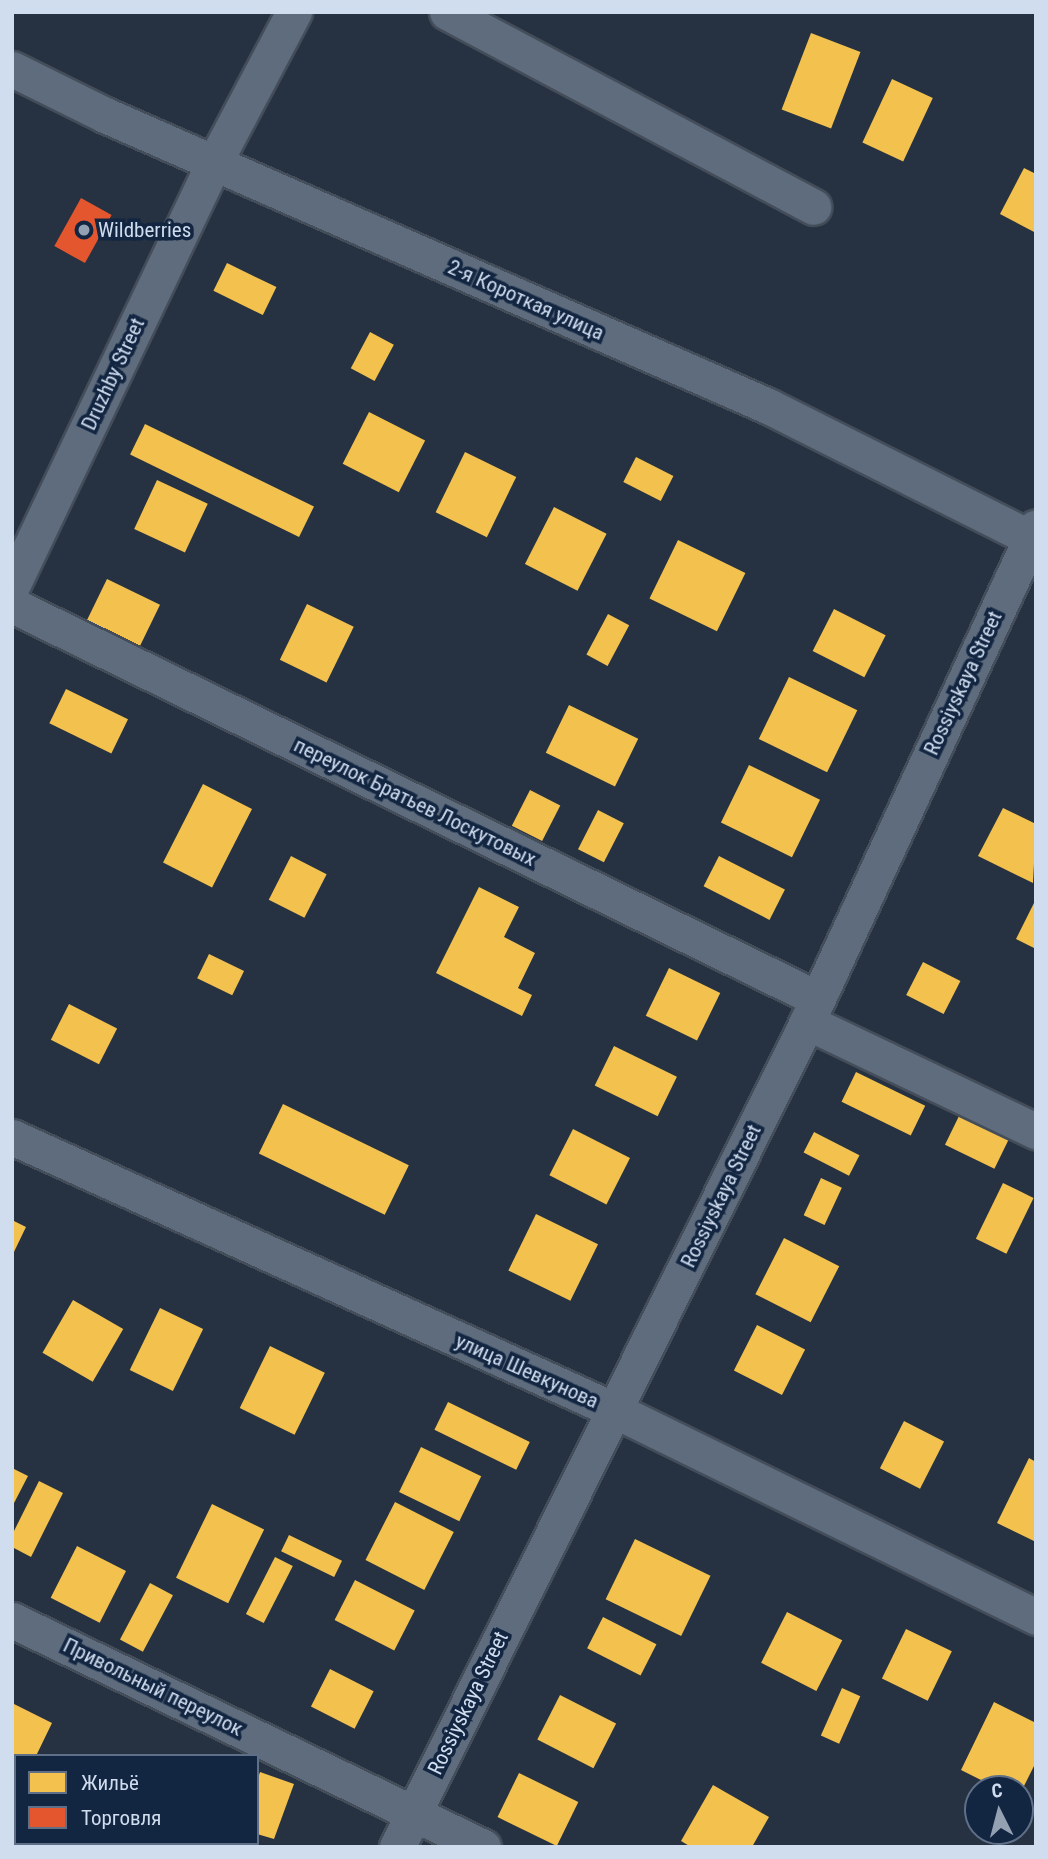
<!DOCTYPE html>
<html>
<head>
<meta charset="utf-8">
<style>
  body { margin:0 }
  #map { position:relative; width:1048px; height:1859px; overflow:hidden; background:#263141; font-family:"Roboto Condensed",sans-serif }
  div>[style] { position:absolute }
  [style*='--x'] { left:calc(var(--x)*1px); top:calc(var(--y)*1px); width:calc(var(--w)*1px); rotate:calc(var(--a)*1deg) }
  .homes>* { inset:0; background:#f2c14e; transform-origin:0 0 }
  .shops>* { inset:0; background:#e4572e; transform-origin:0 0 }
  .roads { filter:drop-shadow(2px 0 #444d5a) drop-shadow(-2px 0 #444d5a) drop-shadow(0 2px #444d5a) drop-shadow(0 -2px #444d5a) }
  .minor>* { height:35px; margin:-17.5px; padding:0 17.5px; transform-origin:17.5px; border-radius:17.5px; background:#5e6c7d }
  .dots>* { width:19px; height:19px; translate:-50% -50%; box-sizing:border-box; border:4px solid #122541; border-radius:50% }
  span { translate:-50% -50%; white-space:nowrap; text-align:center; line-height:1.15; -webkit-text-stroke:7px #122541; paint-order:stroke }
  .poi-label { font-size:21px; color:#d0ddef }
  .left { translate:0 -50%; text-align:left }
  .street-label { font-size:21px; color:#d0ddef }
  .frame { position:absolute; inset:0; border:14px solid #d0ddef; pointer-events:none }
  .legend { position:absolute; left:14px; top:1754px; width:245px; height:91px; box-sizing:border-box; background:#122541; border:2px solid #5e6f87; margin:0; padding:9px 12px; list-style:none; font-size:21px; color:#d0ddef }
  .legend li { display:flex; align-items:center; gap:14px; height:35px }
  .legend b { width:35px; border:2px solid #5e6f87 }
  .north { position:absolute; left:964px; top:1775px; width:70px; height:70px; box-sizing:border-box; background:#122541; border:2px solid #5e6f87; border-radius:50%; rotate:354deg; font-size:19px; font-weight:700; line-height:28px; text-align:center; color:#d0ddef }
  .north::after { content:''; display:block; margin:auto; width:24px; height:32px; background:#94a1b2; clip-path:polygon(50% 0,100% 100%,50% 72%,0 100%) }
</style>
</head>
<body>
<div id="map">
  <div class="homes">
    <i style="left:811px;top:33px;width:53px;height:82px;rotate:21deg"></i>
    <i style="left:892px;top:79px;width:45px;height:70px;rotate:25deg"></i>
    <i style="clip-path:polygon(1024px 168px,1036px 174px,1036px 233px,1000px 214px)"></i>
    <i style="left:227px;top:263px;width:55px;height:31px;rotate:26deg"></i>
    <i style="left:370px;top:332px;width:27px;height:41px;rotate:28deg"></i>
    <i style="left:369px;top:412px;width:63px;height:58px;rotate:27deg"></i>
    <i style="left:145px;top:424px;width:188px;height:34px;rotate:26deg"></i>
    <i style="left:465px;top:452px;width:57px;height:67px;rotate:26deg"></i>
    <i style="left:636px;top:457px;width:42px;height:28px;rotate:27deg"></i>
    <i style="left:157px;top:480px;width:56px;height:54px;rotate:25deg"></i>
    <i style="left:554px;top:507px;width:59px;height:64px;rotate:27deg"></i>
    <i style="left:678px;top:540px;width:75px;height:65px;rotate:26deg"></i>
    <i style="left:107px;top:579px;width:59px;height:48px;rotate:26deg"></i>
    <i style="left:307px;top:604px;width:52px;height:62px;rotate:26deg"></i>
    <i style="left:834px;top:609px;width:58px;height:47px;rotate:27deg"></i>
    <i style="left:608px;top:614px;width:24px;height:46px;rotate:28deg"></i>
    <i style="left:789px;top:677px;width:76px;height:69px;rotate:26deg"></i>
    <i style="left:66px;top:689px;width:69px;height:38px;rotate:26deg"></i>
    <i style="left:569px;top:705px;width:77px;height:53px;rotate:26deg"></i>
    <i style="left:749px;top:765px;width:79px;height:64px;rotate:26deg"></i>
    <i style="left:203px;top:784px;width:55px;height:88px;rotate:27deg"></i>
    <i style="left:530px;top:790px;width:34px;height:40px;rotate:27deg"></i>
    <i style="clip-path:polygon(1003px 808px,1036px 824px,1033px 883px,978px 856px)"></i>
    <i style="left:598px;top:810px;width:29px;height:44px;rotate:27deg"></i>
    <i style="left:291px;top:856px;width:40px;height:49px;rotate:27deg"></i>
    <i style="left:719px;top:856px;width:74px;height:34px;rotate:27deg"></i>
    <i style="clip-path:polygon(479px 887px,519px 907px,504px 937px,535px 953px,518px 988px,532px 995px,522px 1016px,436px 973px)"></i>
    <i style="clip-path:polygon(1036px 899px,1036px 949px,1016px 939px)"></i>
    <i style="left:209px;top:954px;width:39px;height:27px;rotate:26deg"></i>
    <i style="left:923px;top:962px;width:42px;height:37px;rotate:27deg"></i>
    <i style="left:669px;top:968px;width:57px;height:53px;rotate:26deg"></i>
    <i style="left:69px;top:1004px;width:54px;height:40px;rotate:27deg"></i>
    <i style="left:614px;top:1046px;width:70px;height:44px;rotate:26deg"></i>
    <i style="left:856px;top:1072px;width:77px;height:33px;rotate:26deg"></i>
    <i style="left:283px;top:1104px;width:140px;height:55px;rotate:26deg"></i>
    <i style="left:959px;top:1116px;width:55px;height:32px;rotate:26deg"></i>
    <i style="left:573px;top:1129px;width:64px;height:52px;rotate:27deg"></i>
    <i style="left:814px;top:1132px;width:51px;height:23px;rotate:27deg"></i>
    <i style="left:821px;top:1178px;width:23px;height:41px;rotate:25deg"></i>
    <i style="left:1003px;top:1183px;width:34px;height:62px;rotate:26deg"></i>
    <i style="left:536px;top:1214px;width:69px;height:63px;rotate:26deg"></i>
    <i style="clip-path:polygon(12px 1220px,26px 1227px,12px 1256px)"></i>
    <i style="left:784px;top:1238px;width:62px;height:63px;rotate:27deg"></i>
    <i style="left:73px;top:1300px;width:58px;height:61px;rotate:30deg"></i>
    <i style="left:160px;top:1308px;width:48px;height:69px;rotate:26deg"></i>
    <i style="left:757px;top:1325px;width:54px;height:51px;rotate:27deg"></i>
    <i style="left:270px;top:1346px;width:61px;height:69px;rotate:26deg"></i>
    <i style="left:448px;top:1402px;width:91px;height:31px;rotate:26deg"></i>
    <i style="left:904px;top:1421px;width:45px;height:53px;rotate:27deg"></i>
    <i style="left:421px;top:1447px;width:67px;height:50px;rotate:26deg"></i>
    <i style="clip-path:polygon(1029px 1458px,1036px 1462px,1036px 1542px,997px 1523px)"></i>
    <i style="clip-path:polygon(12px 1468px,28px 1476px,12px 1507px)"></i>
    <i style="clip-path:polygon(39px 1481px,63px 1493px,31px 1557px,12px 1547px,12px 1535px)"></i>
    <i style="left:395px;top:1502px;width:66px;height:65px;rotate:27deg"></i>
    <i style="left:212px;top:1504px;width:58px;height:82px;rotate:26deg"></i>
    <i style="left:289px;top:1535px;width:59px;height:18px;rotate:26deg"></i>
    <i style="left:635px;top:1539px;width:84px;height:67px;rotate:26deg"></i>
    <i style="left:77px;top:1546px;width:55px;height:58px;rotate:27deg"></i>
    <i style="left:275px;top:1557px;width:20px;height:64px;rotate:27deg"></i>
    <i style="left:355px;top:1580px;width:67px;height:45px;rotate:27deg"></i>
    <i style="left:150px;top:1583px;width:26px;height:64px;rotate:28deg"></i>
    <i style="left:787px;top:1612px;width:62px;height:57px;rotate:27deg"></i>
    <i style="left:603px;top:1617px;width:60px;height:35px;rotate:27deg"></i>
    <i style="left:906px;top:1629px;width:51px;height:55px;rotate:26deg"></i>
    <i style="left:330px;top:1669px;width:49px;height:42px;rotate:27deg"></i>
    <i style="left:842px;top:1688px;width:20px;height:52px;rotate:24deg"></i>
    <i style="left:560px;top:1695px;width:63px;height:50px;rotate:27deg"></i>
    <i style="clip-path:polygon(994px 1702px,1036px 1723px,1036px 1762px,1020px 1794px,1020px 1789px,999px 1789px,961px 1770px)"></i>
    <i style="clip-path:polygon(12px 1703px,52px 1723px,36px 1756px,16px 1756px,16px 1795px,12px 1793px)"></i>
    <i style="clip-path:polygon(260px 1772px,294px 1784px,274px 1839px,257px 1834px,257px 1781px)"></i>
    <i style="left:519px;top:1773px;width:66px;height:49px;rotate:26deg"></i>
    <i style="clip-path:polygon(713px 1785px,769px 1817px,752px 1847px,691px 1847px,681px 1841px)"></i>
  </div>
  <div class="shops">
    <i style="left:81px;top:198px;width:35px;height:55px;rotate:29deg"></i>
  </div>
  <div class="roads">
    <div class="minor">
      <i style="--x:447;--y:12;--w:415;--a:28"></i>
      <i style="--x:12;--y:69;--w:104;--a:26.3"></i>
      <i style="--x:105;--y:115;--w:724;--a:23.7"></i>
      <i style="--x:768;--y:406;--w:300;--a:26.7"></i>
      <i style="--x:12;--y:586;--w:469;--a:-64.5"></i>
      <i style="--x:214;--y:163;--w:171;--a:-62.1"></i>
      <i style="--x:12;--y:605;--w:897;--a:26.05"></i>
      <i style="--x:807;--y:1022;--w:254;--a:25.5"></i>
      <i style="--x:12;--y:1137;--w:661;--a:24.39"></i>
      <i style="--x:614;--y:1410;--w:470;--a:26.1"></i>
      <i style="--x:12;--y:1620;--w:523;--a:25.73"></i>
      <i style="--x:397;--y:1847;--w:921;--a:-63.57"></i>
      <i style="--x:807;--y:1022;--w:545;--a:-65.17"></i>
    </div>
  </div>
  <div class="dots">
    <i style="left:84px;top:230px;background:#94a1b2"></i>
  </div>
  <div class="poi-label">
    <span class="left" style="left:98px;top:230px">Wildberries</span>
  </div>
  <div class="street-label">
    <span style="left:526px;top:300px;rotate:24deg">2-я Короткая улица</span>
    <span style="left:113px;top:374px;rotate:-65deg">Druzhby Street</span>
    <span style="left:963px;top:683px;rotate:-65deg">Rossiyskaya Street</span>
    <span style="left:415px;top:802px;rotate:26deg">переулок Братьев Лоскутовых</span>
    <span style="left:721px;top:1196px;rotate:-64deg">Rossiyskaya Street</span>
    <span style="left:527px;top:1371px;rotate:24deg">улица Шевкунова</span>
    <span style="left:153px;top:1687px;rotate:26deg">Привольный переулок</span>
    <span style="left:468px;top:1703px;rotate:-64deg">Rossiyskaya Street</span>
  </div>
  <div class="frame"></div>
  <ul class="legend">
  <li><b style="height:19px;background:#f2c14e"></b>Жильё</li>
  <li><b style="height:19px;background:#e4572e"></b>Торговля</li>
  </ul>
  <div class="north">С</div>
</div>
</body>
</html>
